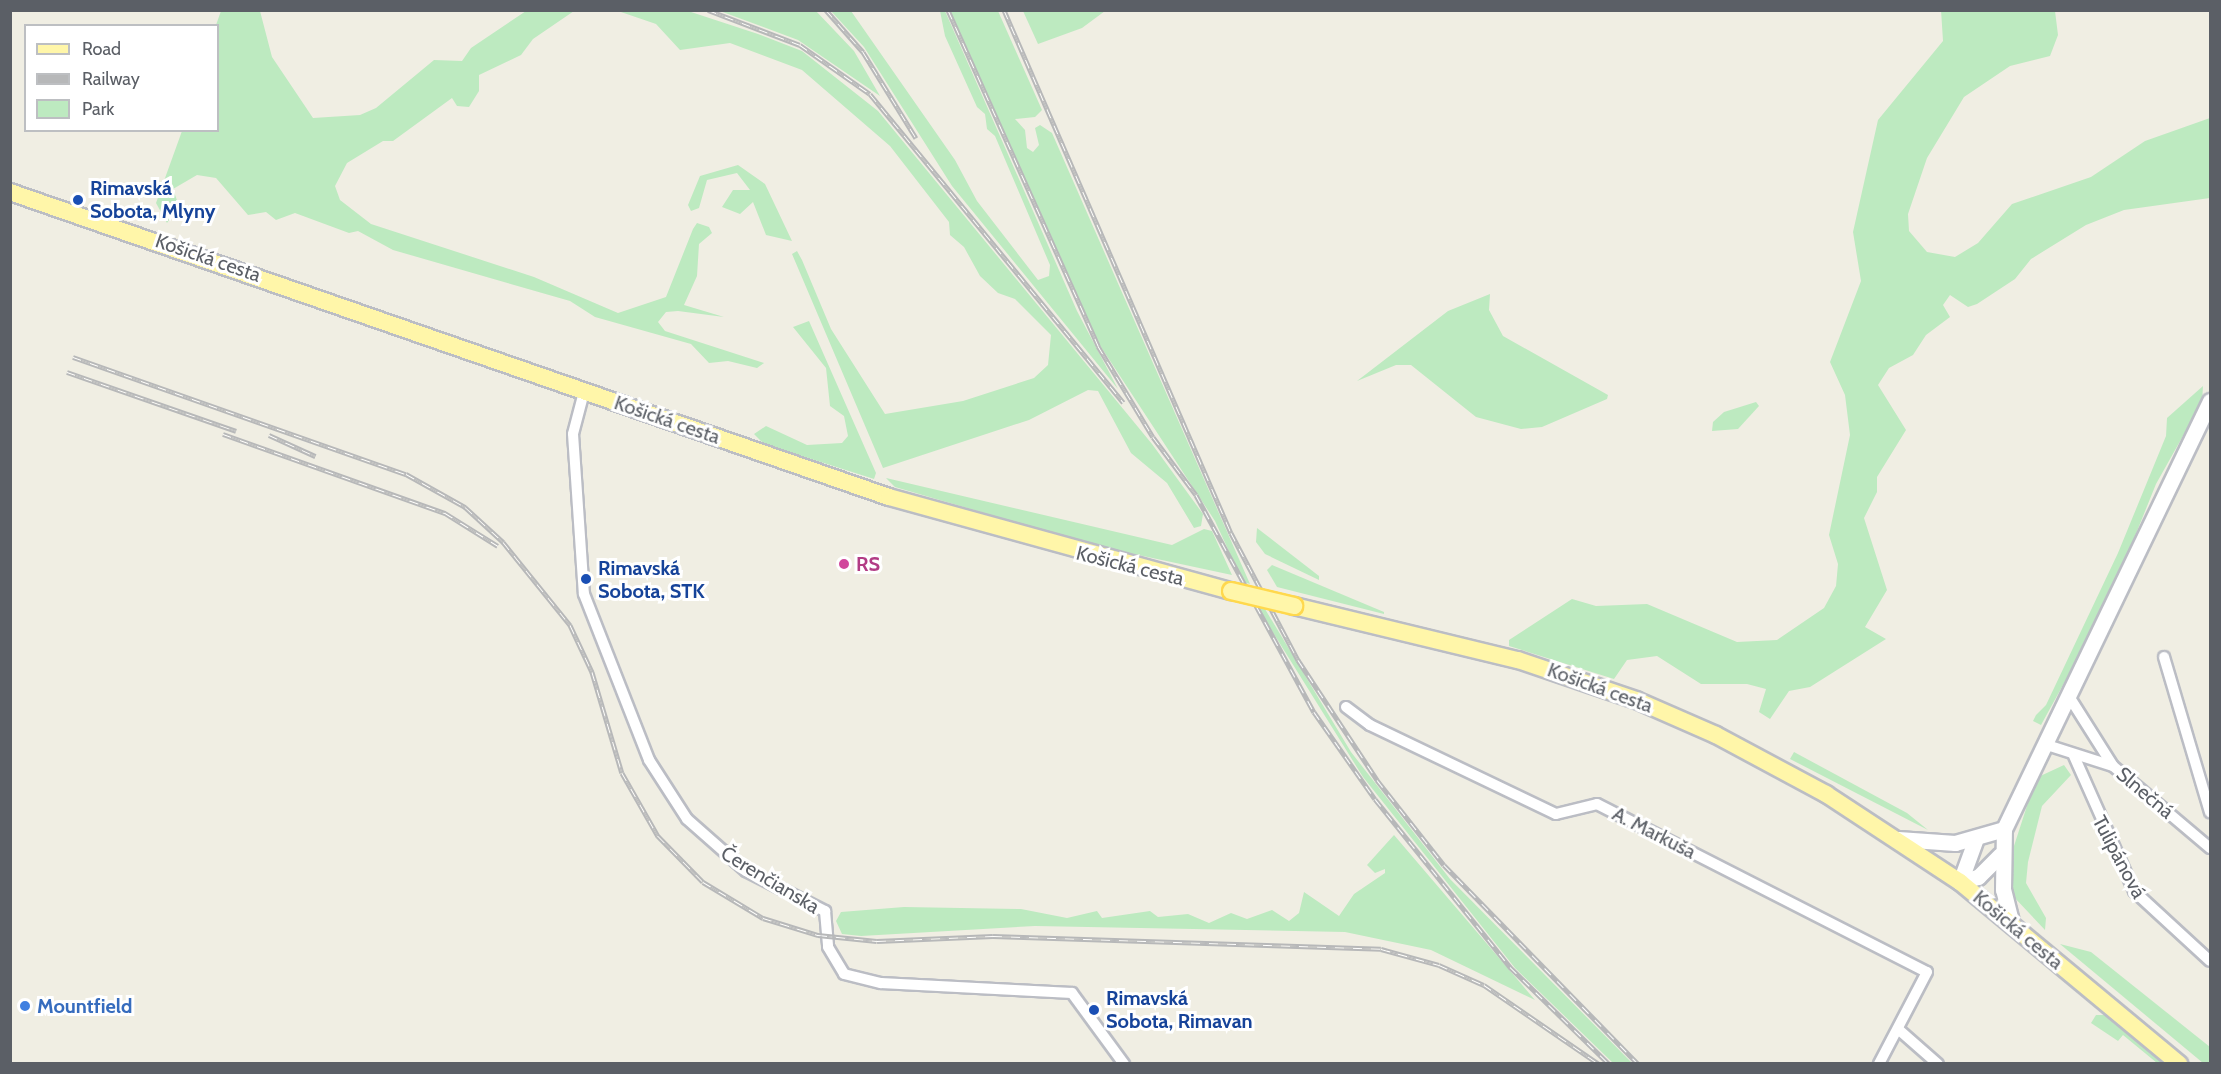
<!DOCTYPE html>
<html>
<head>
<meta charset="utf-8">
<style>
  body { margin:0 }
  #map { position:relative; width:2221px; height:1074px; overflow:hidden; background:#f0eee3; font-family:Cabin,sans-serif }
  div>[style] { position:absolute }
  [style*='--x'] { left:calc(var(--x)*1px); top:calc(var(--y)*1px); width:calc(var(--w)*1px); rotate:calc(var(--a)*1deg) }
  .green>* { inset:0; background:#bdeac0 }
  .roads { filter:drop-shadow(2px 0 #bbbdc4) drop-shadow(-2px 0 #bbbdc4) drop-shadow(0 2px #bbbdc4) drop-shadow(0 -2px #bbbdc4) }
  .street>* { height:10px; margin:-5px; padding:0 5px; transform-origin:5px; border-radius:5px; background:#fff }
  .secondary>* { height:15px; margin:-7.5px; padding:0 7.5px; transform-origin:7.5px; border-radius:7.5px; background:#fff }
  .primary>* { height:16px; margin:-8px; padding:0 8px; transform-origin:8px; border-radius:8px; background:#fff6a9 }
  .rail>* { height:5px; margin-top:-2.5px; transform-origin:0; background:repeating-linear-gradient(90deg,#fff 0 9px,#b7b8b9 0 18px); box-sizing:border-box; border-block:2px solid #b7b8b9 }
  .bridges { filter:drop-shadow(2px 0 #ffd84d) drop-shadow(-2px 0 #ffd84d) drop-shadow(0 2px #ffd84d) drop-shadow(0 -2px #ffd84d) }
  .primary-bridge>* { height:16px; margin:-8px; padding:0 8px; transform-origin:8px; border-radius:8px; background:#fff6a9 }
  .dots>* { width:16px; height:16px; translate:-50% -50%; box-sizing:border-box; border:3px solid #fff; border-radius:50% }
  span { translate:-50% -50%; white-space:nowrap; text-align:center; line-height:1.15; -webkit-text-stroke:6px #fff; paint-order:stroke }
  .transit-label { font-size:20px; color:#164399; font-weight:700 }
  .left { translate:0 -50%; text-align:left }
  .street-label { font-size:20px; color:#5b5f66 }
  .hotel-label { font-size:20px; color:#b23c85; font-weight:700 }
  .shop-label { font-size:20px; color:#366cbe; font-weight:700 }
  .frame { position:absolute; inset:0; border:12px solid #5b5f66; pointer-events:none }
  .legend { position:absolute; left:24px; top:24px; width:195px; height:108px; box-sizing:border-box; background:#fff; border:2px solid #bdbfc2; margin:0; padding:8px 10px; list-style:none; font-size:18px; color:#5b5f66 }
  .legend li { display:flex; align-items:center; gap:12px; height:30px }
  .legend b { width:30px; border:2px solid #bdbfc2 }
</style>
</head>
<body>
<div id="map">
  <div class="green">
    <i style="clip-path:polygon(1941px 10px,2055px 11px,2058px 35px,2050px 56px,2010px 66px,1964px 97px,1927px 158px,1908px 214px,1909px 231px,1927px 252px,1955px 257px,1978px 243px,2012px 204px,2091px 177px,2145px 141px,2210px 118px,2210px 198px,2124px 210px,2086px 225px,2031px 259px,2015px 279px,1977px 304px,1968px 307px,1950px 295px,1943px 305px,1950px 317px,1926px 335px,1913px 355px,1889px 368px,1878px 385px,1906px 430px,1877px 477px,1877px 492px,1864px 518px,1887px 590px,1865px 627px,1886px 639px,1810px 687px,1789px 691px,1770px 719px,1759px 712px,1766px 689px,1747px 684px,1701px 684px,1657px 656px,1627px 660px,1614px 679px,1509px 646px,1509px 640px,1572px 599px,1596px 606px,1647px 604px,1737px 642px,1777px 640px,1824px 608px,1836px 586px,1838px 564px,1829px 535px,1850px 435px,1845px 395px,1830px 362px,1861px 281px,1853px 232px,1878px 120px,1943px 41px)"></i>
    <i style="clip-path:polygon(221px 11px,260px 11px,272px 57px,313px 118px,360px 115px,376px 108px,434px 60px,462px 61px,471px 48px,526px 11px,574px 11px,533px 39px,521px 55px,479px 75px,479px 91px,469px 107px,457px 106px,452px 98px,393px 141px,383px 141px,347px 163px,335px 186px,340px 200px,371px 224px,534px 277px,618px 313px,666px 297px,693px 229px,697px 223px,709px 227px,712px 233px,699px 244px,697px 276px,684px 305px,724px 317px,678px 311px,666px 312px,658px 322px,665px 331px,764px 363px,757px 368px,728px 361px,709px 363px,691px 344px,595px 317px,570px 301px,393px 250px,358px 231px,349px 233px,295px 213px,276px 220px,266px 212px,248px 215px,216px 178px,197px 175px,173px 189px,179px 206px,167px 223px,156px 203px,182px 131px,218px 130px,216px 25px)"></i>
    <i style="clip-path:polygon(618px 11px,688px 11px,758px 34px,802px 51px,878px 111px,1152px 444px,1203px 514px,1201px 526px,1194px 528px,1167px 483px,1131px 453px,1098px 391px,1088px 390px,1029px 420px,883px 468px,792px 254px,797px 251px,802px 260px,831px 329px,885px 414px,963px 401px,1034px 378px,1048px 365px,1051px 335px,1015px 299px,998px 293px,980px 276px,964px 247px,950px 235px,949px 222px,890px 146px,802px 70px,730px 43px,680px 50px,656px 24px)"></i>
    <i style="clip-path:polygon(720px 11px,816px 11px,854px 51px,880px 96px,798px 40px)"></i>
    <i style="clip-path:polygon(831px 11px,851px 11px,955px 160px,977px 201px,1038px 280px,1049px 276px,1050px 265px,995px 136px,987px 129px,985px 114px,977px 107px,945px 36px,940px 11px,945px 11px,1077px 311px,1118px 389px,952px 186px,864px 47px)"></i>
    <i style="clip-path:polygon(950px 11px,998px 11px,1042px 110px,1035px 117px,1015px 119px,1025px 130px,1027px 148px,1033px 152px,1039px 145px,1035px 128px,1040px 125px,1052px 133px,1250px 584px,1243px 582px,1215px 521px,1099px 344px)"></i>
    <i style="clip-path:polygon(1023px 11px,1023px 10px,1105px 11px,1082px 28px,1038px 44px)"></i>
    <i style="clip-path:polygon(738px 165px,765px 184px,792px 241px,766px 235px,753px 202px,740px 214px,722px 207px,733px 190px,750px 190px,737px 173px,707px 180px,699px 208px,691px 211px,688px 205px,700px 176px)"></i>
    <i style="clip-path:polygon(1490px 294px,1489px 310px,1503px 336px,1608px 395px,1607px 399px,1542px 427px,1521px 429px,1476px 417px,1411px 365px,1396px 365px,1357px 381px,1448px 311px)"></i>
    <i style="clip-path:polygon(809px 321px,876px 473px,874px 479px,764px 444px,754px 434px,766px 426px,807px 445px,842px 443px,848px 436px,844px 416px,830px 406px,826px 368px,793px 327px)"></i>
    <i style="clip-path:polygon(2203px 386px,2202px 402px,2156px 484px,2108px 603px,2041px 725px,2033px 721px,2036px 715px,2046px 705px,2118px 553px,2166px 436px,2167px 418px)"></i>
    <i style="clip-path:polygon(1756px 402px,1759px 406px,1738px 429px,1712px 431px,1713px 422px,1724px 412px)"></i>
    <i style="clip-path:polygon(886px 478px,1172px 545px,1204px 529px,1212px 531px,1232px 575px,1101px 547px,895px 487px)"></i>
    <i style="clip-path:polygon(1257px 528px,1319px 576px,1319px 580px,1265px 554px,1256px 542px)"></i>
    <i style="clip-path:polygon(1272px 565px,1384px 612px,1384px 614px,1277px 587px,1267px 570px)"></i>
    <i style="clip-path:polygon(1257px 607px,1265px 609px,1351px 752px,1450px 879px,1632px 1063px,1613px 1063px,1515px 968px,1363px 777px)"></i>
    <i style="clip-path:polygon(1794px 752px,1907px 813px,1928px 830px,1790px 759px)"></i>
    <i style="clip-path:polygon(2064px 765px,2071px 775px,2042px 806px,2028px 862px,2026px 883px,2046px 918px,2045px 930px,2012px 895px,2013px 849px,2036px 778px)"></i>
    <i style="clip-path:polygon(1394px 835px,1535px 1000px,1431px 950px,1345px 932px,1035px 926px,861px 936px,842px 934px,836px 921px,841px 912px,904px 907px,1021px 909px,1067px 918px,1097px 911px,1102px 918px,1150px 911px,1158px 917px,1188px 914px,1209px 923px,1231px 913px,1247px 919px,1272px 910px,1289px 921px,1299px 913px,1304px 892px,1339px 916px,1354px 894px,1385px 873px,1385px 869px,1375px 873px,1367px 865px)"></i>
    <i style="clip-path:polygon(2060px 944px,2091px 952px,2210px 1047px,2210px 1063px,2203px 1063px)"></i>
    <i style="clip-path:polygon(2096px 1015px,2107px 1015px,2165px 1063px,2157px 1063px,2123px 1035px,2118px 1041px,2091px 1023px)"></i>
  </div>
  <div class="roads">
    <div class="street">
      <i style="--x:584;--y:392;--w:43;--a:104.7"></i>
      <i style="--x:573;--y:434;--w:160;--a:86.1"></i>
      <i style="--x:584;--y:594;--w:178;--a:68.6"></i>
      <i style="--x:649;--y:760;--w:70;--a:57.2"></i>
      <i style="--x:687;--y:819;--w:79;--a:41.4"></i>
      <i style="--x:746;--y:871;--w:89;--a:26.9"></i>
      <i style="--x:825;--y:911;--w:36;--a:85"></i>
      <i style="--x:828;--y:947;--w:31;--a:59"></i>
      <i style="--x:844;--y:974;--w:38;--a:14"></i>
      <i style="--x:881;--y:983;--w:191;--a:3"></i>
      <i style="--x:1072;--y:993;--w:88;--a:53.8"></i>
      <i style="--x:2164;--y:657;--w:162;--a:73.5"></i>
      <i style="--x:2070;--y:698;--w:80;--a:57.7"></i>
      <i style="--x:2113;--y:766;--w:127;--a:40.2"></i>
      <i style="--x:1346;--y:707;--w:30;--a:37"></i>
      <i style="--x:1370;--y:725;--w:206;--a:25.6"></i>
      <i style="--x:1556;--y:814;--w:42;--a:-13.7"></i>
      <i style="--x:1597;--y:804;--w:370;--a:27"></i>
      <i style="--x:1927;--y:972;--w:104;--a:117.6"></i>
      <i style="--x:2047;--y:745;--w:69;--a:17.7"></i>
      <i style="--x:2074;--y:756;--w:148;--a:66"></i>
      <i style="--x:2134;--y:891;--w:103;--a:42.6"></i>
      <i style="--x:1898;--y:1029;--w:53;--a:41.2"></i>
    </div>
    <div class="secondary">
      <i style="--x:1898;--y:839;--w:57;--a:4"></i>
      <i style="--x:1955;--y:843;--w:51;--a:-15.9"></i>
      <i style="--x:1975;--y:841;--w:44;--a:110.1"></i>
      <i style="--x:1960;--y:882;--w:19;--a:-16"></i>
      <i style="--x:1978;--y:877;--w:31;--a:-45"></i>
      <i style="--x:2011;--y:921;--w:32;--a:-104"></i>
      <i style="--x:2003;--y:890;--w:61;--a:-89.1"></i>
      <i style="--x:2004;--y:829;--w:475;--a:-64.3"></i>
    </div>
    <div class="primary">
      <i style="--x:10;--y:192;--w:930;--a:19.14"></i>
      <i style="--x:889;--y:497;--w:355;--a:15.4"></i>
      <i style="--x:1294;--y:606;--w:230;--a:13.6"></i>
      <i style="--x:1518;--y:660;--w:125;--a:18.7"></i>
      <i style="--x:1636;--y:700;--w:87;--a:23.6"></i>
      <i style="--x:1716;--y:735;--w:125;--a:28.2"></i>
      <i style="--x:1826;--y:794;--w:160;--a:33.3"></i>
      <i style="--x:1960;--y:882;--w:285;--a:39.7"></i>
    </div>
  </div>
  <div class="rail">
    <i style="--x:708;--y:10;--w:98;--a:20.8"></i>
    <i style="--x:800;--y:45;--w:85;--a:35"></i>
    <i style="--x:870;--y:94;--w:399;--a:50.6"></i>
    <i style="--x:826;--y:10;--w:56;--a:48.6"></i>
    <i style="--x:863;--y:52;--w:101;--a:58.4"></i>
    <i style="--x:948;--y:10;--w:368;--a:65.9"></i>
    <i style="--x:1098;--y:346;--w:106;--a:58.9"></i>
    <i style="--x:1153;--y:437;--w:72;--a:53.4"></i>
    <i style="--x:1196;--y:495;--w:247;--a:61.5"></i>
    <i style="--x:1314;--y:712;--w:106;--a:55"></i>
    <i style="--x:1375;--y:799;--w:216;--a:51.2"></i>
    <i style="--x:1510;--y:967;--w:139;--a:44.4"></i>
    <i style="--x:1004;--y:10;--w:570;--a:66.54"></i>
    <i style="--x:1231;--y:533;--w:144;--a:62.2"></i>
    <i style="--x:1298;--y:660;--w:144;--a:56.6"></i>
    <i style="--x:1377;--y:780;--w:108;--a:51.8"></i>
    <i style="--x:1444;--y:865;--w:278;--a:45.7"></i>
    <i style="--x:73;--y:357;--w:353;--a:19.4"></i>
    <i style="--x:406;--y:474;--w:68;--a:29.2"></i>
    <i style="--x:465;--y:507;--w:52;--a:42.6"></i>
    <i style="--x:503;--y:542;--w:107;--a:51.1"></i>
    <i style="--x:570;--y:625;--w:52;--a:64.9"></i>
    <i style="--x:592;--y:672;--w:105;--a:73.5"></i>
    <i style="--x:622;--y:773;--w:73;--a:60.3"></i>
    <i style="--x:658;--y:836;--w:64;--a:45.6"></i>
    <i style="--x:703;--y:882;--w:70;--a:31"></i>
    <i style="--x:763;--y:918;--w:58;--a:17.2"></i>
    <i style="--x:818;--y:935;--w:59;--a:5.8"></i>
    <i style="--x:877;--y:941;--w:116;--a:-2.5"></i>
    <i style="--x:993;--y:936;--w:388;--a:1.9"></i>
    <i style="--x:1381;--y:949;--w:60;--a:15.4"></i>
    <i style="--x:1439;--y:965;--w:49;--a:24"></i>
    <i style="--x:1484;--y:985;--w:140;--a:34.5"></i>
    <i style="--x:67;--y:372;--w:179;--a:19.2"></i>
    <i style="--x:223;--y:434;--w:236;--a:19.6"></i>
    <i style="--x:445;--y:513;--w:62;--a:31.9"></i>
    <i style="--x:269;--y:435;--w:51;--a:24.5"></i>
  </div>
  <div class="bridges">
    <div class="primary-bridge">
      <i style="--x:1231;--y:591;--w:65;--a:13.4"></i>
    </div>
  </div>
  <div class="dots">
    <i style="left:78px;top:200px;background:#1a4fb4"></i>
    <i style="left:844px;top:564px;background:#d1479c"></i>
    <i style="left:586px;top:579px;background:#1a4fb4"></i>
    <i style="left:25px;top:1006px;background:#3f7fe0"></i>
    <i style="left:1094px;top:1010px;background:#1a4fb4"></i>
  </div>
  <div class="transit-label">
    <span class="left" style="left:90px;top:200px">Rimavská<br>Sobota, Mlyny</span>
    <span class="left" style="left:598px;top:580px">Rimavská<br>Sobota, STK</span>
    <span class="left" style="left:1106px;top:1010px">Rimavská<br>Sobota, Rimavan</span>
  </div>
  <div class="street-label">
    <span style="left:208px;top:258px;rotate:19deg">Košická cesta</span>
    <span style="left:667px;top:420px;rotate:19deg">Košická cesta</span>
    <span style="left:1130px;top:566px;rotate:14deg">Košická cesta</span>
    <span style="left:1600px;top:688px;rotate:20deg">Košická cesta</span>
    <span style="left:2145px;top:793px;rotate:40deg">Slnečná</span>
    <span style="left:1654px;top:833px;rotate:27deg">A. Markuša</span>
    <span style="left:2119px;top:857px;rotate:62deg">Tulipánová</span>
    <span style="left:770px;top:880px;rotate:31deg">Čerenčianska</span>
    <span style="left:2018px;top:930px;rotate:40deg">Košická cesta</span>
  </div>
  <div class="hotel-label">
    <span class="left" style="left:856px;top:564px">RS</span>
  </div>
  <div class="shop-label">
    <span class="left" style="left:37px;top:1006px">Mountfield</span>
  </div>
  <div class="frame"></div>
  <ul class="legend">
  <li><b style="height:8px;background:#fff6a9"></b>Road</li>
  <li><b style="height:8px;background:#b7b8b9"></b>Railway</li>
  <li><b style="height:16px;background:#bdeac0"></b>Park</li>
  </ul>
</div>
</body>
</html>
